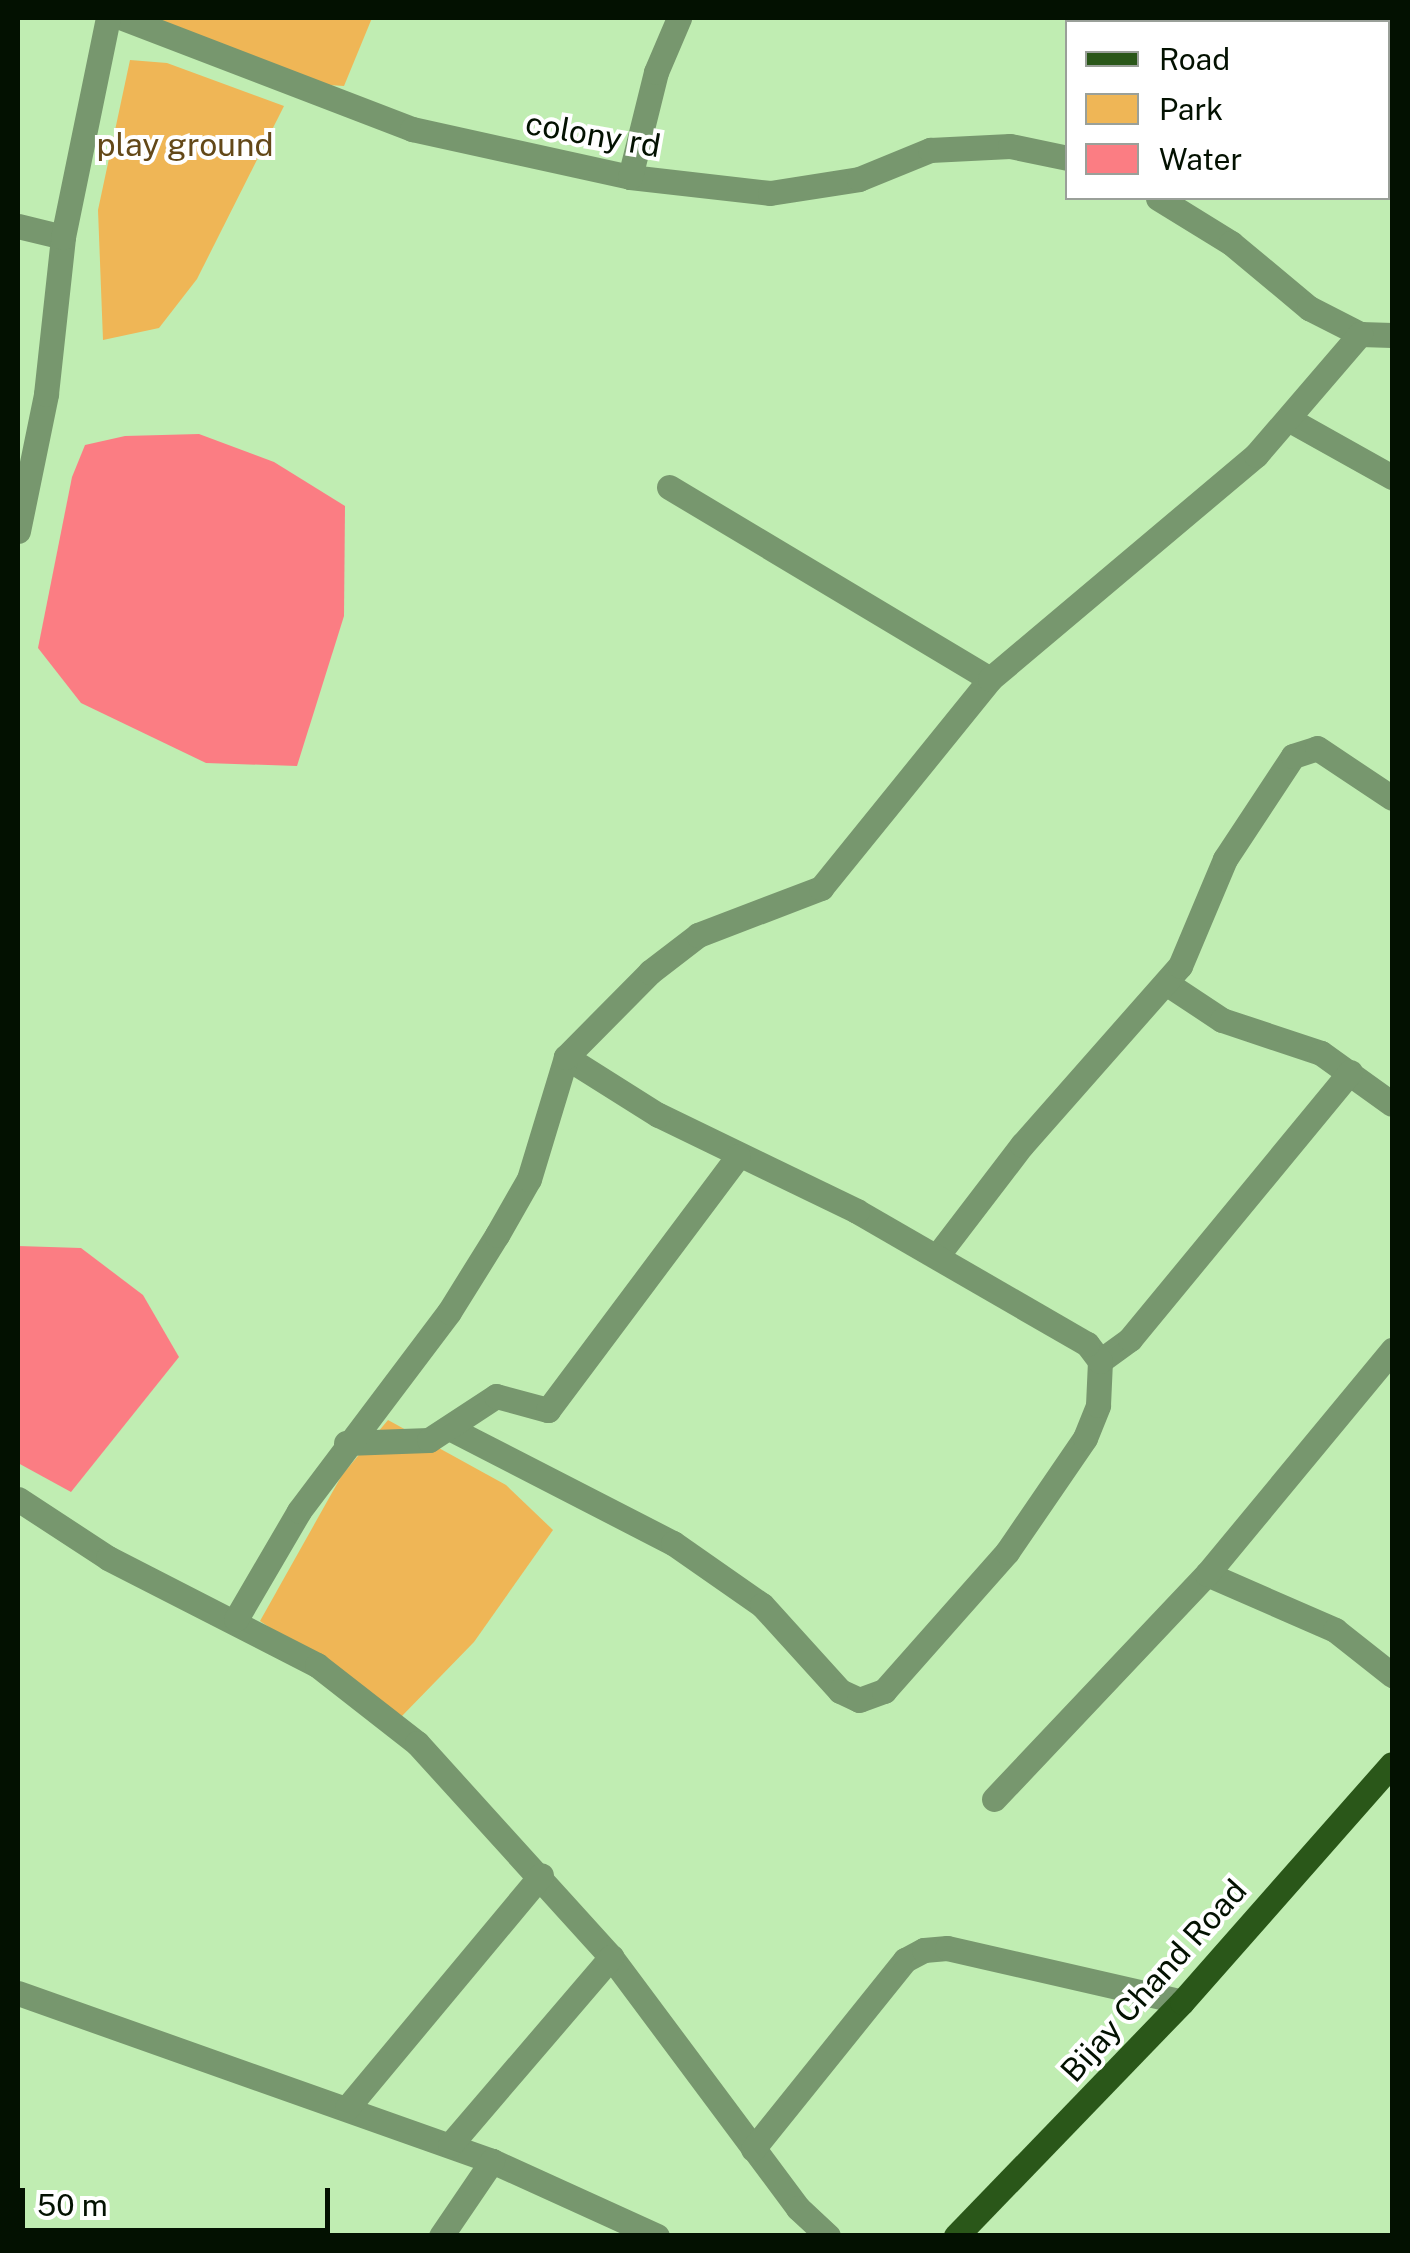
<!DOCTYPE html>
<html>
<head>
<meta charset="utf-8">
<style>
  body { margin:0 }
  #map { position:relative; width:1410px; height:2253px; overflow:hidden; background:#c0edb2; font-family:"Public Sans",sans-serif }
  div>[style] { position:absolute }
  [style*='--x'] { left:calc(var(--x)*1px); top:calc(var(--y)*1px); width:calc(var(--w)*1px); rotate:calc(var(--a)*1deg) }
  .green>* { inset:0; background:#efb656 }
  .water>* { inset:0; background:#fb7d83 }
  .minor>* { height:25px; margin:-12.5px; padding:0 12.5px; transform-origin:12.5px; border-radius:12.5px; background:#77976e }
  .major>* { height:25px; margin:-12.5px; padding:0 12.5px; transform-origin:12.5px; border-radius:12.5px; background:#2a5719 }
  span { translate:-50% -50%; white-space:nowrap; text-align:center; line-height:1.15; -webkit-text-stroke:8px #fff; paint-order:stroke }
  .street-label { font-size:32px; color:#031101 }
  .park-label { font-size:32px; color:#634818 }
  .frame { position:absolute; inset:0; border:20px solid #031101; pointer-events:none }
  .legend { position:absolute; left:1065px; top:20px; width:325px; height:180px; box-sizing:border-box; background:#fff; border:2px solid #9aa099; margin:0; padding:12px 18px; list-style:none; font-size:30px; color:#031101 }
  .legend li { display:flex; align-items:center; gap:20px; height:50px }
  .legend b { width:50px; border:2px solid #9aa099 }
  .scale { position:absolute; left:20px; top:2188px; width:310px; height:45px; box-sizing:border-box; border:5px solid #031101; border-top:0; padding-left:12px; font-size:30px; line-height:35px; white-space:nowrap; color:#031101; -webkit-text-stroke:8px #fff; paint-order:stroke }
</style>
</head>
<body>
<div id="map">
  <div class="green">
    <i style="clip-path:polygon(138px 18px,372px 18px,344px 86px,282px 82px)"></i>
    <i style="clip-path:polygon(130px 60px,167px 63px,284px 106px,197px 279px,159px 328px,103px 340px,98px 210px)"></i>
    <i style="clip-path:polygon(388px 1420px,506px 1485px,553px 1530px,474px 1642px,401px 1717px,260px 1621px,342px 1475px)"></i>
  </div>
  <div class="water">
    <i style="clip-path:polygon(199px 434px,274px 462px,345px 506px,344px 616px,297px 766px,206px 763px,81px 703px,38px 648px,72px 477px,85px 445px,125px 436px)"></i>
    <i style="clip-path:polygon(18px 1246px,81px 1248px,143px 1295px,179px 1357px,71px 1492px,18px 1463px)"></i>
  </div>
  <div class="minor">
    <i style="--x:123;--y:18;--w:310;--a:21"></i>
    <i style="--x:412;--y:129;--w:223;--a:12.4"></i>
    <i style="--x:630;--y:177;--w:141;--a:6.5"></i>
    <i style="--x:770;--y:193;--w:90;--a:-8.9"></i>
    <i style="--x:859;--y:179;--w:77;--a:-22.2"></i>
    <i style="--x:930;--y:150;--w:80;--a:-2.9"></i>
    <i style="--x:1010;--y:146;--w:59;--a:11.7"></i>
    <i style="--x:1163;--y:22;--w:4;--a:-63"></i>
    <i style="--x:630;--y:177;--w:108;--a:-76.1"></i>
    <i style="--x:656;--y:72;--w:59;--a:-66.9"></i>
    <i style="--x:1158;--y:198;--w:86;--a:31.7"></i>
    <i style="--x:1231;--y:243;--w:102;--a:39.8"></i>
    <i style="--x:1309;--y:308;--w:57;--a:27"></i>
    <i style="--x:1360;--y:334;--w:32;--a:2"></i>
    <i style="--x:18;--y:226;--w:46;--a:13.7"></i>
    <i style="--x:1290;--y:420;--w:117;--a:29.2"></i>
    <i style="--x:669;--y:487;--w:374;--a:30.9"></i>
    <i style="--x:18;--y:531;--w:140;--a:-78.4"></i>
    <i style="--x:46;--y:394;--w:158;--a:-83.8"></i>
    <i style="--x:63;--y:237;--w:224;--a:-78.4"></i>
    <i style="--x:1166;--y:983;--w:67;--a:33.5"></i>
    <i style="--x:1222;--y:1020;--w:104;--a:18.4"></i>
    <i style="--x:1321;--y:1053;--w:87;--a:35.7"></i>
    <i style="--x:937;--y:1256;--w:140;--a:-52.6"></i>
    <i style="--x:1022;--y:1145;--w:239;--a:-48.6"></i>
    <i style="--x:1180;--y:966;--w:116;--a:-67.2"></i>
    <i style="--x:1225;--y:859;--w:123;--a:-56.6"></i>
    <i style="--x:1293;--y:756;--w:25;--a:-18"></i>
    <i style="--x:1317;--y:748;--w:90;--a:33.7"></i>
    <i style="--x:1100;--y:1361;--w:37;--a:-36"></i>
    <i style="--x:1130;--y:1339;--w:346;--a:-50.5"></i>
    <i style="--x:451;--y:1429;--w:250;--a:27.2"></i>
    <i style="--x:673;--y:1543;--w:108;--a:34.9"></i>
    <i style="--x:762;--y:1605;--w:116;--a:47.8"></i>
    <i style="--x:840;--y:1691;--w:21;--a:25"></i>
    <i style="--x:859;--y:1700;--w:27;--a:-20"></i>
    <i style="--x:884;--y:1691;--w:186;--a:-48.5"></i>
    <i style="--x:1007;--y:1552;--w:138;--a:-55.6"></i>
    <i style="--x:1085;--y:1438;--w:35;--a:-68"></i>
    <i style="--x:1098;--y:1405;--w:44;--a:-87.4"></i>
    <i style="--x:1100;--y:1361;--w:21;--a:-127"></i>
    <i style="--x:1087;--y:1344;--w:266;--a:-150"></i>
    <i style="--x:857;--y:1211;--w:221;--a:-154.2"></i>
    <i style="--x:658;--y:1115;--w:109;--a:-147.8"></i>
    <i style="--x:346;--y:1443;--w:83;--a:-2.1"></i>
    <i style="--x:429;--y:1440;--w:80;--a:-33.3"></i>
    <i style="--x:496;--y:1396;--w:54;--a:15.1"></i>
    <i style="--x:548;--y:1410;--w:317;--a:-53.2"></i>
    <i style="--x:18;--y:1499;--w:108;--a:33.2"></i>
    <i style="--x:108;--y:1558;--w:235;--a:27.1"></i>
    <i style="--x:317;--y:1665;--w:127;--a:38"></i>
    <i style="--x:417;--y:1743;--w:289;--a:47.8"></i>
    <i style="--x:611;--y:1957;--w:313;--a:53.3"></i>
    <i style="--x:798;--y:2208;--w:41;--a:43"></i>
    <i style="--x:1207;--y:1574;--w:140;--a:23.6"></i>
    <i style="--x:1335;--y:1630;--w:73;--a:38.3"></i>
    <i style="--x:236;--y:1619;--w:125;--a:-59.7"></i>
    <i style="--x:299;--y:1511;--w:249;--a:-53"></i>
    <i style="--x:449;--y:1312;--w:91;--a:-58.1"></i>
    <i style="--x:497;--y:1235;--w:64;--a:-60.3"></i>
    <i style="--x:529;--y:1179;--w:127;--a:-73.1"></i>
    <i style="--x:566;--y:1057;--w:120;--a:-45.3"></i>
    <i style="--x:650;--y:972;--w:61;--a:-37.6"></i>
    <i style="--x:698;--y:935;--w:132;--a:-20.9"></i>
    <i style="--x:821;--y:888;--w:269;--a:-51"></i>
    <i style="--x:990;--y:679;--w:348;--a:-40.1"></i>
    <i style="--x:1256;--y:455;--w:160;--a:-49.3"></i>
    <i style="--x:994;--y:1799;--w:310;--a:-46.6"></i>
    <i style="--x:1207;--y:1574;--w:291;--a:-50.4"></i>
    <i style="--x:18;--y:1993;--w:503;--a:19.52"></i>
    <i style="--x:492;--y:2161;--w:181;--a:24.4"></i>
    <i style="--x:347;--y:2108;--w:303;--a:-50.2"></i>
    <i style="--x:450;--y:2145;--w:248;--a:-49.4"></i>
    <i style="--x:753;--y:2149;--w:243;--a:-51.2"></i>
    <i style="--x:905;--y:1960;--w:21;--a:-28"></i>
    <i style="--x:924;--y:1950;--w:23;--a:-5"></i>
    <i style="--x:947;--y:1948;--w:241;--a:12.9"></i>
    <i style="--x:441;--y:2236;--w:91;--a:-55.8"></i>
  </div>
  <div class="major">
    <i style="--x:956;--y:2236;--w:325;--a:-46"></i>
    <i style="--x:1182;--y:2002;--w:317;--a:-48.6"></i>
  </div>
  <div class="street-label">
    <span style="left:593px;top:135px;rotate:10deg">colony rd</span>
    <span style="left:1154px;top:1981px;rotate:-48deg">Bijay Chand Road</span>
  </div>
  <div class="park-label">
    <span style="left:185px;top:145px">play ground</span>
  </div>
  <div class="frame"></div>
  <ul class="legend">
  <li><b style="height:12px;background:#2a5719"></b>Road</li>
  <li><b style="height:28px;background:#efb656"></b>Park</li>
  <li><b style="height:28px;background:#fb7d83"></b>Water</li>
  </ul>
  <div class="scale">50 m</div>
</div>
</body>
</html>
